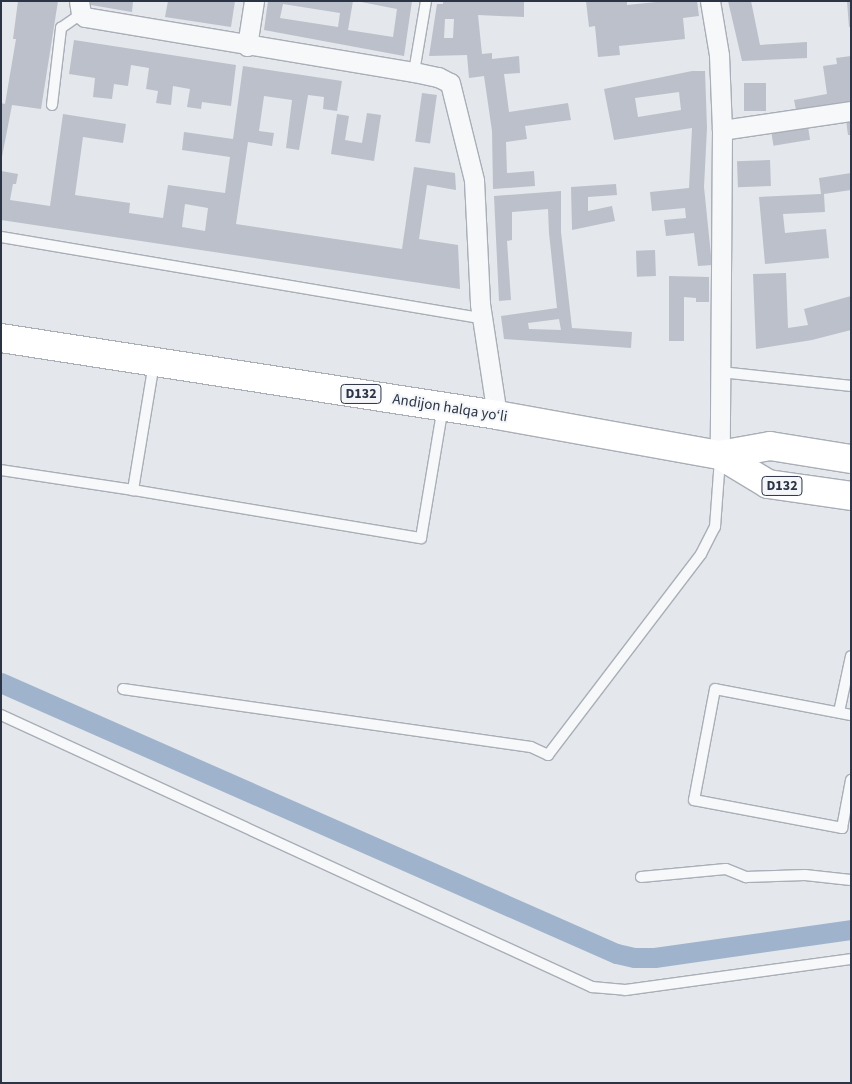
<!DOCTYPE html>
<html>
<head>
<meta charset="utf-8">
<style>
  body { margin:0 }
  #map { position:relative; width:852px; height:1084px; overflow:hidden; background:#e4e7ec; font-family:"Source Sans 3",sans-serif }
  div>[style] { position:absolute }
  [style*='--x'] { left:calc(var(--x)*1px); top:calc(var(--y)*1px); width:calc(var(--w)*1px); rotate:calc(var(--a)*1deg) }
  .canal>* { height:20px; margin:-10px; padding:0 10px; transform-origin:10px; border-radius:10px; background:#9fb4cc }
  .building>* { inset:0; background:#bbc0ca; transform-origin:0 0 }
  .roads { filter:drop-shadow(1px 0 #a9aeb7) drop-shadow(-1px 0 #a9aeb7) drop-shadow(0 1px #a9aeb7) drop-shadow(0 -1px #a9aeb7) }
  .lane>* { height:10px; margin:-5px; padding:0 5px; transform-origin:5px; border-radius:5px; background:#f7f8fa }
  .street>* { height:19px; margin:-9.5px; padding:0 9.5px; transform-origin:9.5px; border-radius:9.5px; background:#f7f8fa }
  .highway>* { height:28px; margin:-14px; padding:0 14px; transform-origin:14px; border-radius:14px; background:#fff }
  span { translate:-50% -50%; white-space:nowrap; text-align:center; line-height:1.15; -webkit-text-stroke:4px #f4f6f9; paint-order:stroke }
  .shield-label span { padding:1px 4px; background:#f4f6f9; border:1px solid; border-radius:4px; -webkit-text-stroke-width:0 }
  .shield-label { font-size:14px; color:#2b3445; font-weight:700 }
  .street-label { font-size:15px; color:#2b3445 }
  .frame { position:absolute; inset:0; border:2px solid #2b3445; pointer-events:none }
</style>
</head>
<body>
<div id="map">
  <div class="canal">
    <i style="--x:1;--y:683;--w:673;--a:23.75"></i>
    <i style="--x:617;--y:954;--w:18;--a:13"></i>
    <i style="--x:635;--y:958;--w:20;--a:0"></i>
    <i style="--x:655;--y:958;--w:198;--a:-8.1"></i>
  </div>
  <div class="building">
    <i style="clip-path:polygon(18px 1px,58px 1px,41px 109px,12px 105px,1px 162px,1px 103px,5px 104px,16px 39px,13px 39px)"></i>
    <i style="clip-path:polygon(91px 1px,133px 1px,132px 12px,91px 5px)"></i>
    <i style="clip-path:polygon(168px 1px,235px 1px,231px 27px,165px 17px)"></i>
    <i style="clip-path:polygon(evenodd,268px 1px,353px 1px,348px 30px,393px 37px,397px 9px,356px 1px,412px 1px,404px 56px,264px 30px,268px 1px,283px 4px,340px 13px,338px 27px,280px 18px,283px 4px)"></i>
    <i style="clip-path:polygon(evenodd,443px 1px,524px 1px,524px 17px,478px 15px,482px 54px,492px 53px,492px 59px,519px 56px,520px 73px,504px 74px,509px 112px,568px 103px,571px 120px,525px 126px,527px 139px,506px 142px,507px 173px,534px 171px,535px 186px,493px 189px,492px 131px,484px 76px,469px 78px,467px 55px,429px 56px,437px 4px,443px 4px,443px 1px,445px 19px,454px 19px,453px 38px,444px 38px,445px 19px)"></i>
    <i style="clip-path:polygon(586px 1px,627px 1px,627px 5px,666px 1px,697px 1px,699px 16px,683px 18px,685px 39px,619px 46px,620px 55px,598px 57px,595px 26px,589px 27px)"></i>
    <i style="clip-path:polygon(728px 1px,751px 1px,760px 45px,807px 42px,807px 58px,742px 61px)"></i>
    <i style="clip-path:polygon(847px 1px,851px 1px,851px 27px,849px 27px)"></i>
    <i style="clip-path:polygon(74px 40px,236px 65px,231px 106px,202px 102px,201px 109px,187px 107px,190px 89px,173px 86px,171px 105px,156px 103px,158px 91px,146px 89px,149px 68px,131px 65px,128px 86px,114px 84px,112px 99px,93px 97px,95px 78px,69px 74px)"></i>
    <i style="clip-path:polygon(851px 56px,851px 105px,797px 115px,794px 100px,827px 94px,823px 66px,837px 64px,836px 58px)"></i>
    <i style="clip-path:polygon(evenodd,243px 66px,342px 81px,337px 111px,323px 109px,324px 97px,308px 95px,299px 150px,286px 148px,292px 100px,264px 96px,259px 131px,274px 133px,272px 146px,248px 142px,236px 224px,402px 249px,414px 167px,455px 173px,456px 190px,427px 185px,419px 239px,458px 245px,460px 289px,1px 220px,1px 171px,18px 174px,16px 184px,13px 184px,10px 200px,50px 206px,63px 114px,126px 124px,123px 143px,83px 137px,75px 195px,130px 203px,129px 213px,163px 218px,168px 185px,225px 193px,230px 157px,182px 150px,184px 132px,233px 139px,243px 66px,185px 204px,208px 208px,205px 231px,182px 227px,185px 204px)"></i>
    <i style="clip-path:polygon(evenodd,692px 71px,705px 71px,707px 128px,704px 187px,712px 265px,698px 266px,694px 233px,666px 236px,664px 220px,686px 218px,685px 208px,652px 211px,650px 192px,689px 188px,692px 128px,614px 140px,604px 89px,692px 71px,679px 92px,681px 110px,638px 117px,635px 98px,679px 92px)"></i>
    <i style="left:744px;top:83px;width:22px;height:28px"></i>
    <i style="left:422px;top:93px;width:15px;height:49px;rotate:8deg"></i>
    <i style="clip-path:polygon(367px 113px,381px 115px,374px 161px,331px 154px,337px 114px,349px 116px,345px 140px,362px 143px)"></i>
    <i style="clip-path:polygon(846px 120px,851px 120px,851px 135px,848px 135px)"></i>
    <i style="left:808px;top:127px;width:13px;height:37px;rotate:81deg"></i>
    <i style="left:770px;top:160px;width:26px;height:33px;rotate:88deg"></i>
    <i style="clip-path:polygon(851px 173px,851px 190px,824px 194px,825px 212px,783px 214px,785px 233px,826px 229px,829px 258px,765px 264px,759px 197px,821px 194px,819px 178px)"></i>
    <i style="clip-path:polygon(616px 184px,617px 195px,588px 197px,588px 211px,612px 206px,615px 221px,572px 230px,571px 187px)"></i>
    <i style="clip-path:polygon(evenodd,561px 191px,561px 232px,572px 328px,632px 332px,631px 348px,504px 339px,501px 316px,557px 308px,549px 233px,548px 209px,512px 212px,512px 240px,507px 241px,511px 300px,499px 301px,494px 196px,561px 191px,559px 319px,561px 330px,529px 329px,528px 323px,559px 319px)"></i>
    <i style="left:655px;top:250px;width:26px;height:19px;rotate:88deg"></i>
    <i style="clip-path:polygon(786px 273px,788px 328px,808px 325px,804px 309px,851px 296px,851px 330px,812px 340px,756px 349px,753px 274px)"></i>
    <i style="clip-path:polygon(669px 276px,709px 277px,709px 302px,696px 302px,696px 298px,684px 297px,684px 341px,669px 341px)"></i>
  </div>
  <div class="roads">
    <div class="lane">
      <i style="--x:414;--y:72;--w:72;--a:-80.4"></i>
      <i style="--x:52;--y:105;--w:78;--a:-83.3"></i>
      <i style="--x:61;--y:28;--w:24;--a:-35"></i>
      <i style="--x:1;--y:237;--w:488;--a:9.6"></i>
      <i style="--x:154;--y:363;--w:129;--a:99.4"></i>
      <i style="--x:133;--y:490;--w:292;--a:9.5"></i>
      <i style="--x:421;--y:538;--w:133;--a:-80.5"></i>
      <i style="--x:721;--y:372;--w:131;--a:6.1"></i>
      <i style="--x:1;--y:470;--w:134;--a:8.6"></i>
      <i style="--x:123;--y:689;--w:412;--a:8.1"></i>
      <i style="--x:531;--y:747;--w:19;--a:25"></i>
      <i style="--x:548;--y:755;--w:253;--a:-52.7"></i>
      <i style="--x:701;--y:554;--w:30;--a:-63"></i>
      <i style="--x:715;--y:527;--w:68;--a:-85.8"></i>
      <i style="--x:839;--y:712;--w:57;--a:-77.9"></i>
      <i style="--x:1;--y:715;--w:651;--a:24.71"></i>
      <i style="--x:592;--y:987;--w:33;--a:5"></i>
      <i style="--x:625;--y:990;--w:228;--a:-7.8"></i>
      <i style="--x:851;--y:715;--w:138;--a:-169.2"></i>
      <i style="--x:715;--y:689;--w:113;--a:100.7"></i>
      <i style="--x:694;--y:800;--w:151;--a:10.7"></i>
      <i style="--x:842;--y:828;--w:49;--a:-79.4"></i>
      <i style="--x:641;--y:877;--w:85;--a:-5.4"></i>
      <i style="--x:726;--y:869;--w:22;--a:22"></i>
      <i style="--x:746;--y:877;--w:59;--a:-1.9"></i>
      <i style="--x:805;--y:875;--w:46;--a:6.2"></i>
    </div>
    <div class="street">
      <i style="--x:79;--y:1;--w:13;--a:81"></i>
      <i style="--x:81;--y:14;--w:5;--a:37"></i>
      <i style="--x:85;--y:17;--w:334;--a:9.5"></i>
      <i style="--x:414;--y:72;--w:25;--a:12"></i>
      <i style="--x:438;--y:77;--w:13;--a:27"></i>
      <i style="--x:450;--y:83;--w:100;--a:76.1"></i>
      <i style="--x:474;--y:180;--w:124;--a:87.2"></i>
      <i style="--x:480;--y:304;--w:112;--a:81.3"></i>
      <i style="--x:710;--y:1;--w:55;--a:80.5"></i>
      <i style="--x:719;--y:55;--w:75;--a:87.7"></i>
      <i style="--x:722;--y:130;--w:325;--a:90.4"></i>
      <i style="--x:247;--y:46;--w:46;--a:-81.2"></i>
      <i style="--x:722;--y:130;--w:130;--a:-8.4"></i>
    </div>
    <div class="highway">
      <i style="--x:1;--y:338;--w:502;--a:8.82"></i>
      <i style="--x:497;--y:415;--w:227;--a:10.2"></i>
      <i style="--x:720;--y:455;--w:56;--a:31.1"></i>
      <i style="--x:768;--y:484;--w:84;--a:8.2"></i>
      <i style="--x:720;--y:455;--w:51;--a:-10.2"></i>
      <i style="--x:770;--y:446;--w:82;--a:9.1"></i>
    </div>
  </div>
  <div class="shield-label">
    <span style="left:361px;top:394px">D132</span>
    <span style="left:782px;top:486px">D132</span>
  </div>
  <div class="street-label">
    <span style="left:450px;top:408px;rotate:9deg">Andijon halqa yo‘li</span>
  </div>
  <div class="frame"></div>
</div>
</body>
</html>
